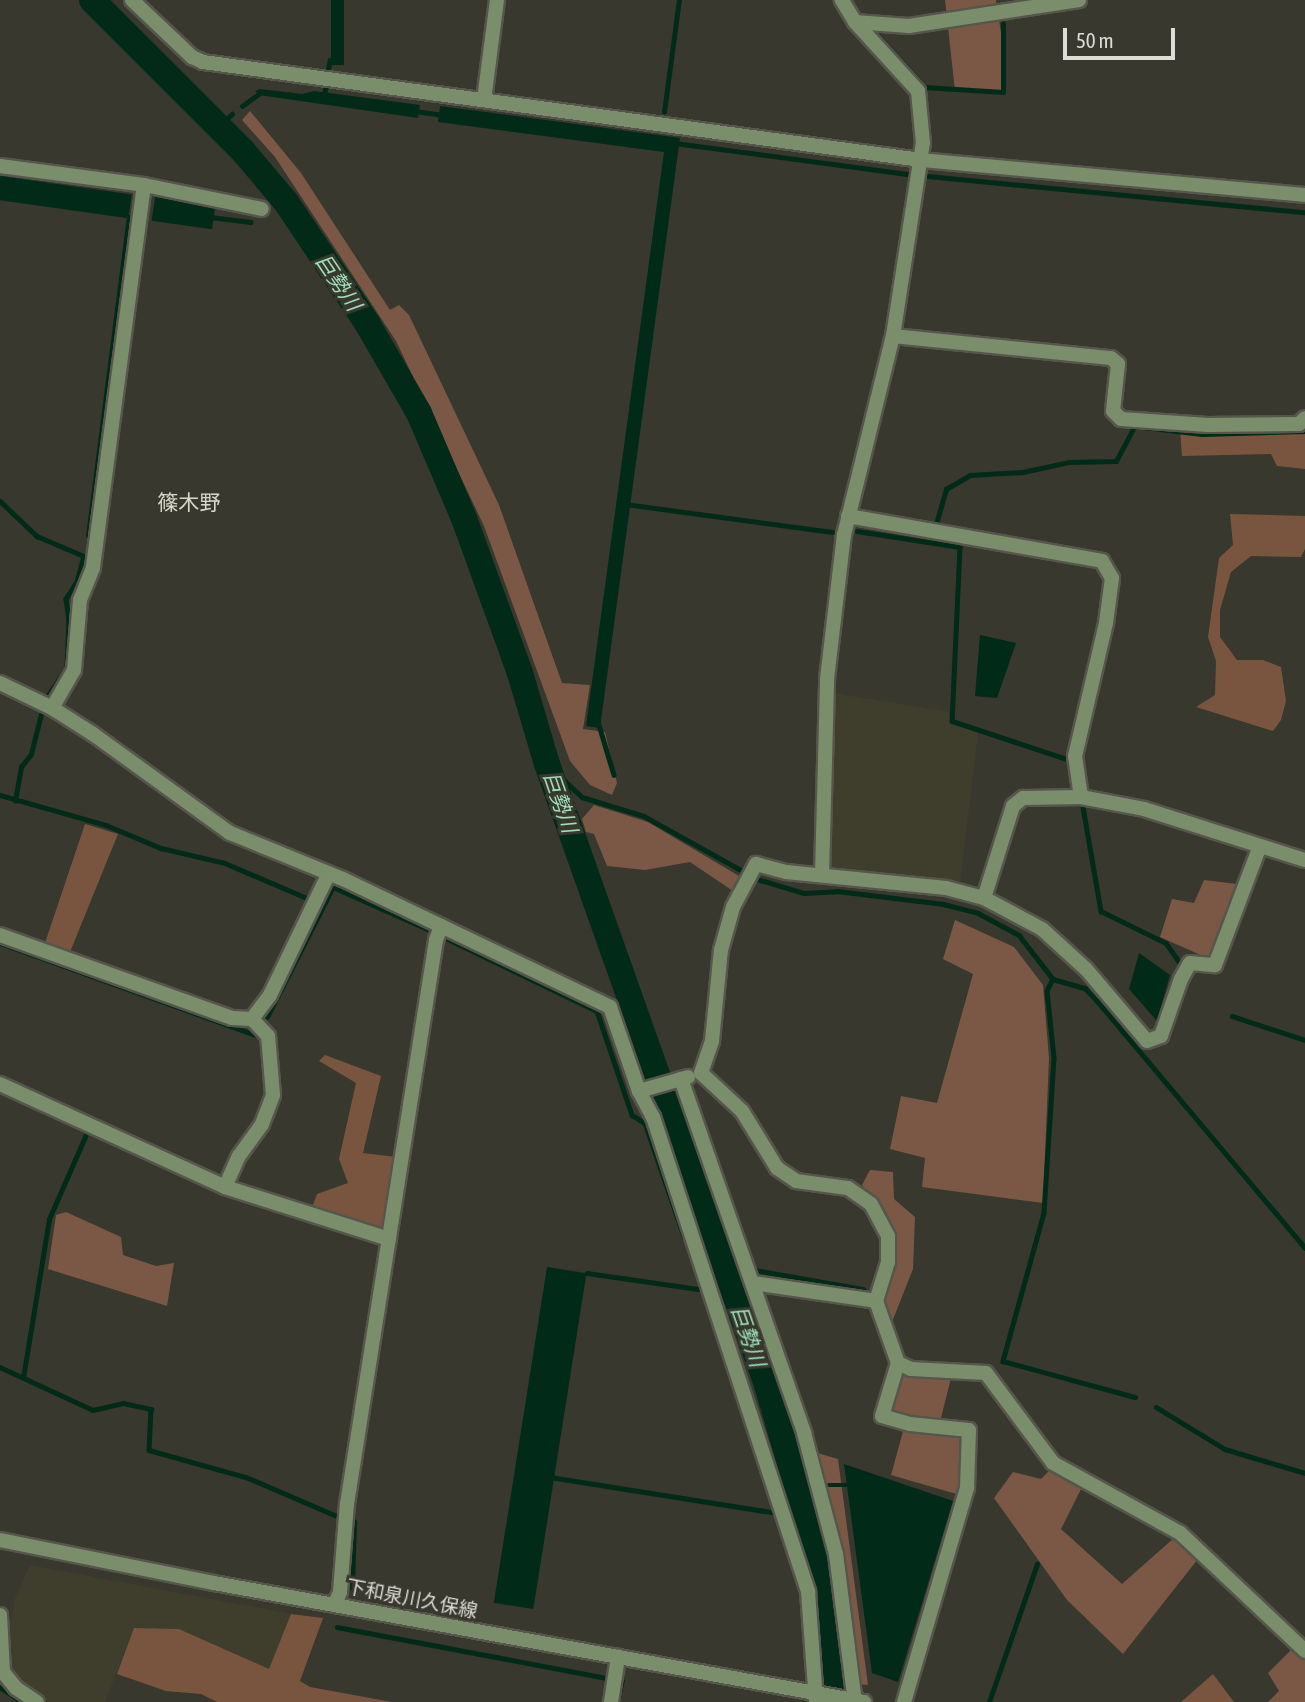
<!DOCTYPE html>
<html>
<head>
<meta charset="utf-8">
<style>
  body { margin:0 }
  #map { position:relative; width:1305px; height:1702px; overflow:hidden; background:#38382e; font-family:"Asap Condensed","Noto Sans JP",sans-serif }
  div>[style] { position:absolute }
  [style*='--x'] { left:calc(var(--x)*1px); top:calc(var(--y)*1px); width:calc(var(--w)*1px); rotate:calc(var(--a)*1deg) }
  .built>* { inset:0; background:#3f3e2d }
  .green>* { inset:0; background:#7b5845 }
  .forest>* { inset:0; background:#795540 }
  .water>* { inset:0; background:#012b18; transform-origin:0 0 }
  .stream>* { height:4.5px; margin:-2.25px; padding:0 2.25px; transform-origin:2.25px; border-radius:2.25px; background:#012b18 }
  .river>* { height:26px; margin:-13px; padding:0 13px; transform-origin:13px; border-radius:13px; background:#012b18 }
  .roads { filter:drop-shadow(2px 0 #56564c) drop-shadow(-2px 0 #56564c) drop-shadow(0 2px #56564c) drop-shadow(0 -2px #56564c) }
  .minor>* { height:14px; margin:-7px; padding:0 7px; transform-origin:7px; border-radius:7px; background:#7b8e6c }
  .tertiary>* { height:14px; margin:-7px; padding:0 7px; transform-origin:7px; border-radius:7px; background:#7b8e6c }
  span { translate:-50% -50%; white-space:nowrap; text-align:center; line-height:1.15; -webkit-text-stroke:6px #38382e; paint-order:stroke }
  .street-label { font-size:19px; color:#ddddd7 }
  .water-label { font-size:21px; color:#9de2ba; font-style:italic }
  .neighbourhood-label { font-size:21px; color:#d7d7ca }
  .scale { position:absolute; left:1063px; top:28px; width:112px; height:32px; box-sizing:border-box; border:4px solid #ddddd7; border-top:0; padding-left:9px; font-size:21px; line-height:24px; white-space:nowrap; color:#ddddd7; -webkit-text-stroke:5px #38382e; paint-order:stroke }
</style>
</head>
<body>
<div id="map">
  <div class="built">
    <i style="clip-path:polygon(832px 693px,949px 712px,950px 724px,978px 733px,960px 883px,828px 869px)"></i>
    <i style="clip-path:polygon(30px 1565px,291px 1614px,269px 1669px,180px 1629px,134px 1628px,105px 1702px,49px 1702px,22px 1685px,9px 1669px,5px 1653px,15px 1598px)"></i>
  </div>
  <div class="green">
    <i style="clip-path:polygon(945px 0,996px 0,1003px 46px,1005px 93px,955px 91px)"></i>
    <i style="clip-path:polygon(250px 111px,301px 173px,390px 310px,399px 305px,409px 315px,499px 505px,562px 683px,590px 685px,583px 729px,605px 732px,617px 783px,612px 795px,590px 785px,570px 761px,484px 526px,396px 341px,275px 157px,242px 120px)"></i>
    <i style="clip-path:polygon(594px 805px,648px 822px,739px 876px,733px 891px,690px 862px,645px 870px,607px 866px,594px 834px,586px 832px,582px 819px)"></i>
    <i style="clip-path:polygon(1204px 880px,1237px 884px,1212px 960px,1160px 937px,1172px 899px,1194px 903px)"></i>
    <i style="clip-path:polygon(955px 920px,1014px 947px,1043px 985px,1049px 1058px,1043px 1203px,922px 1187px,925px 1158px,890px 1149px,901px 1096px,937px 1103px,973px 974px,943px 959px)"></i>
    <i style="clip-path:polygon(870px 1170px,893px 1172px,894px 1199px,915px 1217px,913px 1269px,892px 1322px,882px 1302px,895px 1258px,891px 1224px,862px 1185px)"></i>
    <i style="clip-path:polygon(66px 1212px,121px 1237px,123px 1255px,156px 1266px,174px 1263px,167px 1306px,48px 1269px,56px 1215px)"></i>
    <i style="clip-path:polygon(903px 1373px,952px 1374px,940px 1422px,889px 1412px)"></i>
    <i style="clip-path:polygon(904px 1428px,960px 1434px,960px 1495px,891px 1475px)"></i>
    <i style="clip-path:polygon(814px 1452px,838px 1459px,868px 1685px,857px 1684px)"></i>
    <i style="clip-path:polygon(1051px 1469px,1082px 1487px,1061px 1529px,1122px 1584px,1174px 1538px,1198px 1559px,1123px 1654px,1067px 1600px,994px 1498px,1013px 1472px,1041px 1479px)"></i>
    <i style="clip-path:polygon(1294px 1647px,1305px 1647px,1305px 1702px,1268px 1702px,1279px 1691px,1268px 1673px)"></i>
  </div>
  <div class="forest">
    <i style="clip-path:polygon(1305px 428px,1305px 469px,1277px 466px,1271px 454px,1182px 456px,1180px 429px)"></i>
    <i style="clip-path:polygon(1230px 514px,1305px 516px,1305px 549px,1301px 557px,1251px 556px,1231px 572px,1220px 610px,1220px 637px,1237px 660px,1263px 660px,1281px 667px,1286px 701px,1281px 720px,1273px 731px,1196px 707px,1215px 695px,1216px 661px,1208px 637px,1219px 558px,1233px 545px)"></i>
    <i style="clip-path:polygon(85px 824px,118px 834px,70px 952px,45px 943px)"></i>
    <i style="clip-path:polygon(325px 1055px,381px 1076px,363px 1153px,396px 1157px,382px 1230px,311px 1210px,317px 1194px,348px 1183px,339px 1159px,356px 1083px,319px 1061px)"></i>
    <i style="clip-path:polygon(291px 1614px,323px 1618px,300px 1681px,310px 1687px,392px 1702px,217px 1702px,201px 1694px,166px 1691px,117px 1674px,134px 1628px,179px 1629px,269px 1669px)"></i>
    <i style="clip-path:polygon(1213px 1674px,1234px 1702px,1181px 1702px)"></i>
  </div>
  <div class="water">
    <i style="left:331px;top:0;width:13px;height:65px"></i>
    <i style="clip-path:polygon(260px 89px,302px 94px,314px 91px,420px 105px,418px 118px,259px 95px,255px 91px)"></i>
    <i style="clip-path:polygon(440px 106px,680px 138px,600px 728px,586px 726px,664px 152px,438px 122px)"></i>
    <i style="left:0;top:176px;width:133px;height:24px;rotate:8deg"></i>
    <i style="left:155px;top:197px;width:61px;height:24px;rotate:8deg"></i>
    <i style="clip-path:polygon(980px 635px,1016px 643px,997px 698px,975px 696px)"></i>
    <i style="clip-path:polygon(1139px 953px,1170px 975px,1157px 1021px,1129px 989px)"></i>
    <i style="left:547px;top:1267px;width:40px;height:340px;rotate:9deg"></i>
    <i style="clip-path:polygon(844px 1464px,953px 1501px,898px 1682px,872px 1673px)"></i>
  </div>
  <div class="stream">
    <i style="--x:874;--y:31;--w:76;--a:47.7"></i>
    <i style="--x:925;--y:87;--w:78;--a:3.7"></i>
    <i style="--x:1003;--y:92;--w:68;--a:-90"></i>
    <i style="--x:324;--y:96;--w:36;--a:-81"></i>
    <i style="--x:242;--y:106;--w:24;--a:-36"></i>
    <i style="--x:415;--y:111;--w:30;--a:8"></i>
    <i style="--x:664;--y:112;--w:113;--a:-82.4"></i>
    <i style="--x:218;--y:127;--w:19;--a:-43"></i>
    <i style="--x:675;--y:143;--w:234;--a:7.6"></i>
    <i style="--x:907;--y:174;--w:400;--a:5.5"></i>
    <i style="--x:210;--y:217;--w:41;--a:7"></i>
    <i style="--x:0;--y:501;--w:51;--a:43.4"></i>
    <i style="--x:37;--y:536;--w:51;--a:23.1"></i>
    <i style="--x:84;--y:556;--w:27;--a:105"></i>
    <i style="--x:77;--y:582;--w:20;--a:123"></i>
    <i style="--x:66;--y:599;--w:21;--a:82"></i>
    <i style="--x:69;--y:620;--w:48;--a:92.4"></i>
    <i style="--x:67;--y:668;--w:34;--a:124"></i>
    <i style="--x:625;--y:504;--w:209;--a:7.7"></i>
    <i style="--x:936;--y:524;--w:36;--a:-74"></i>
    <i style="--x:946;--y:489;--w:28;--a:-30"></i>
    <i style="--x:970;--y:475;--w:53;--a:-3.2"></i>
    <i style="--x:1023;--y:472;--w:47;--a:-12.3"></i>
    <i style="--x:1069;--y:462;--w:47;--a:-1.2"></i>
    <i style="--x:1116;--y:461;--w:40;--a:-62"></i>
    <i style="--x:1135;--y:426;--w:67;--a:6.8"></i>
    <i style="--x:1202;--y:434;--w:103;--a:-1.7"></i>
    <i style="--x:857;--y:531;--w:104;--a:8.8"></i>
    <i style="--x:960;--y:547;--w:174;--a:92.6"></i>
    <i style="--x:952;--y:721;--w:124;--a:18.3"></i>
    <i style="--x:88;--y:536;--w:321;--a:-82.7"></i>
    <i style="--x:599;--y:725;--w:52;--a:73.3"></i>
    <i style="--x:547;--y:764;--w:48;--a:43.3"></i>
    <i style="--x:582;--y:797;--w:65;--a:17"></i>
    <i style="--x:644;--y:816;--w:129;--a:29.1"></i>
    <i style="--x:757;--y:879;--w:49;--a:16.6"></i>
    <i style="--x:804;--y:893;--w:33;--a:-3"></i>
    <i style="--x:837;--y:891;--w:107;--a:7"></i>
    <i style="--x:943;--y:904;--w:36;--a:14"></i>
    <i style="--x:978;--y:913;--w:47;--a:28.2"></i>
    <i style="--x:1019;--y:935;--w:56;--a:52.3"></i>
    <i style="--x:1053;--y:979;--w:33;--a:16"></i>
    <i style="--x:1085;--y:988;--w:21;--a:47"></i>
    <i style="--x:1099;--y:1003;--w:320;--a:49.9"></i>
    <i style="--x:0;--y:795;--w:110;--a:15.8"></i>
    <i style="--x:106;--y:825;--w:60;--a:22.7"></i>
    <i style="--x:161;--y:848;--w:66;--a:13.2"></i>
    <i style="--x:225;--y:863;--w:91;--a:23.2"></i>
    <i style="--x:15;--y:801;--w:35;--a:-80"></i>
    <i style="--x:21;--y:767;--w:16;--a:-52"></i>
    <i style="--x:31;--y:754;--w:41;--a:-76"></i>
    <i style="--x:1083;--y:807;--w:106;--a:80.2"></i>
    <i style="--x:1101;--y:911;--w:72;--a:26.2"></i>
    <i style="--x:1166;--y:943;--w:28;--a:55"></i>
    <i style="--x:448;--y:939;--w:165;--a:25.8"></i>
    <i style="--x:597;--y:1011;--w:110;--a:71.4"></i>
    <i style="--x:632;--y:1115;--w:15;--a:32"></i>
    <i style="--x:645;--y:1123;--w:120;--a:71"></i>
    <i style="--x:0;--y:943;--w:274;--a:19.8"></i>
    <i style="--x:1053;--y:979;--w:13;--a:117"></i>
    <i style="--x:1047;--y:991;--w:67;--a:84"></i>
    <i style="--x:1054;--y:1058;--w:155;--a:93.7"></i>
    <i style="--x:1044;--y:1213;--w:154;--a:105.5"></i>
    <i style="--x:1003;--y:1361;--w:137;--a:15.3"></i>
    <i style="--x:1232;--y:1016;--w:77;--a:18.2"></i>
    <i style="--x:267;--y:1017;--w:146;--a:-63.1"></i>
    <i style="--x:333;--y:887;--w:106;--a:23.9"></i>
    <i style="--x:755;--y:1270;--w:110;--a:10"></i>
    <i style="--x:587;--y:1273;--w:112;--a:8.2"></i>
    <i style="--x:0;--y:1367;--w:102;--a:24.8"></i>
    <i style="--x:93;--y:1410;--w:31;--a:-13"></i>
    <i style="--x:123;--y:1403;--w:29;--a:12"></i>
    <i style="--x:151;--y:1409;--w:41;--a:92.8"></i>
    <i style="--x:149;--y:1450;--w:101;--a:15.6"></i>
    <i style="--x:246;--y:1477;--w:99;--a:23.2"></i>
    <i style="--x:23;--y:1378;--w:161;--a:-80.7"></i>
    <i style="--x:49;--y:1219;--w:90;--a:-66.3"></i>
    <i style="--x:1156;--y:1407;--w:81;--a:31.3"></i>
    <i style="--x:1225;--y:1449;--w:84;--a:16.7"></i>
    <i style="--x:550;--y:1477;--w:224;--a:9"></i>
    <i style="--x:829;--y:1485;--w:22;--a:0"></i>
    <i style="--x:352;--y:1589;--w:67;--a:-88.3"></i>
    <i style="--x:337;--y:1627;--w:290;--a:10.7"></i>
    <i style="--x:622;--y:1681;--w:21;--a:101"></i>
    <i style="--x:0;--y:1687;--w:27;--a:34"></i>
    <i style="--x:989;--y:1702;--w:146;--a:-70.8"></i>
  </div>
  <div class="river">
    <i style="--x:92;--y:0;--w:214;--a:45"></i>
    <i style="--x:243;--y:151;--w:67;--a:49.9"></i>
    <i style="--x:286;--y:202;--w:146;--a:56.2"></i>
    <i style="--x:367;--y:323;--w:104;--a:60"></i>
    <i style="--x:419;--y:413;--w:117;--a:66.9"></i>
    <i style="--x:465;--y:521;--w:162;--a:70.1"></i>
    <i style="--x:520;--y:673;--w:95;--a:73.5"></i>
    <i style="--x:547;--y:764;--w:659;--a:70.49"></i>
    <i style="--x:767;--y:1385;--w:175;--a:73.7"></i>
    <i style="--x:816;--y:1553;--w:150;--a:83.1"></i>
  </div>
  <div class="roads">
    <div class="minor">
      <i style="--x:132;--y:0;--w:83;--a:43.5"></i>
      <i style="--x:192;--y:57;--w:12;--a:24"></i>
      <i style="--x:203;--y:62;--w:725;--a:7.77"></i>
      <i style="--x:921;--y:160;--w:386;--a:5.2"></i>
      <i style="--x:855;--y:22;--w:54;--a:4.2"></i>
      <i style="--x:909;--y:26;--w:172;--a:-8.7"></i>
      <i style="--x:484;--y:100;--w:101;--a:-82.6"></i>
      <i style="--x:0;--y:166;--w:145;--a:7.5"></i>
      <i style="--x:144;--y:185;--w:120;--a:11.5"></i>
      <i style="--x:893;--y:336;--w:219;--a:5.8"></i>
      <i style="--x:1111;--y:358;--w:9;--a:41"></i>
      <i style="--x:1118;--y:364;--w:47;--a:96.1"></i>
      <i style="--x:1113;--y:411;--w:11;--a:45"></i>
      <i style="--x:1121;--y:419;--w:87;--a:3.9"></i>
      <i style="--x:1208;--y:425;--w:91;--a:-0.6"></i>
      <i style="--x:1299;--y:424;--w:8;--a:-45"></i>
      <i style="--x:848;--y:516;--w:258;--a:10"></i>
      <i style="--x:1102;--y:561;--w:20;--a:60"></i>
      <i style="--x:1112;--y:578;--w:45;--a:97.6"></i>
      <i style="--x:1106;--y:623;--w:137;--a:103.1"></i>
      <i style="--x:1075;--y:756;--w:41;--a:81.7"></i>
      <i style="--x:0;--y:683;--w:58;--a:25.7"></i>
      <i style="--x:52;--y:708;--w:49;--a:32.4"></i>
      <i style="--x:93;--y:734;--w:169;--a:35.9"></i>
      <i style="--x:230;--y:833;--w:122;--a:22.2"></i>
      <i style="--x:343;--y:879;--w:296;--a:25.6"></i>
      <i style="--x:610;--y:1007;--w:89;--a:71"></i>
      <i style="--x:639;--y:1091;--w:30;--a:62"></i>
      <i style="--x:653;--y:1117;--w:500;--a:71.9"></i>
      <i style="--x:808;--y:1592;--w:110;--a:85.8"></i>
      <i style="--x:52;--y:708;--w:44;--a:-59.9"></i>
      <i style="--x:74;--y:670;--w:70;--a:-85.1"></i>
      <i style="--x:80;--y:600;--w:35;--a:-68"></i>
      <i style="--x:93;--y:567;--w:385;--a:-82.4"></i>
      <i style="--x:822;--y:875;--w:196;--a:-88.5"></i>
      <i style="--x:827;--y:679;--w:145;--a:-83.3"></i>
      <i style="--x:844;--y:535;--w:205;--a:-76.2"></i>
      <i style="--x:893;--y:336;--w:195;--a:-81.2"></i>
      <i style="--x:923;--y:143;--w:52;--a:-95.5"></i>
      <i style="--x:918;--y:91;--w:93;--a:-132.4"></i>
      <i style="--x:855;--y:22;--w:26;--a:-121"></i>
      <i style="--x:984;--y:898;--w:96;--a:-72.5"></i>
      <i style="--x:1013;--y:806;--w:13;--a:-39"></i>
      <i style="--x:1023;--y:798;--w:58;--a:-1"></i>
      <i style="--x:1081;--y:797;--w:64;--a:10.8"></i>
      <i style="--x:1144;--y:809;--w:169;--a:17.6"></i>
      <i style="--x:0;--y:935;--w:246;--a:19.7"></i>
      <i style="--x:232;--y:1018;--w:20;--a:3"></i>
      <i style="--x:252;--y:1019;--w:30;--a:-53"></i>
      <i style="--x:270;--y:995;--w:133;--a:-64.2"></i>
      <i style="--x:701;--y:1073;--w:34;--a:-71"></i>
      <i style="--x:712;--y:1041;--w:91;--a:-84.4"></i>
      <i style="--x:721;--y:950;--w:45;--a:-74.4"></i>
      <i style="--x:733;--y:907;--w:49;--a:-61.9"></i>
      <i style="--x:756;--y:864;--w:31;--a:15"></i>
      <i style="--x:786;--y:872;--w:161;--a:5.7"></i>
      <i style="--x:946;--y:888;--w:39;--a:15"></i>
      <i style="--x:984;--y:898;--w:66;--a:28.1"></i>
      <i style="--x:1042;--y:929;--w:59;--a:42.3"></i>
      <i style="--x:1086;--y:969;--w:94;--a:49.7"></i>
      <i style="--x:1147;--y:1041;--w:15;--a:-20"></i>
      <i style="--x:1161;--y:1036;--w:60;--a:-70.7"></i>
      <i style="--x:1181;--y:979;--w:18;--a:-61"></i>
      <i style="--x:1190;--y:963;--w:25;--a:5"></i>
      <i style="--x:1215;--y:965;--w:127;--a:-69.3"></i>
      <i style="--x:701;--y:1073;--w:56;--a:42.8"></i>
      <i style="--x:742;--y:1111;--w:67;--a:58.4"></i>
      <i style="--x:777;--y:1168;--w:23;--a:34"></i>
      <i style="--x:796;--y:1181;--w:52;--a:7.7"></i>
      <i style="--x:848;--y:1188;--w:28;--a:35"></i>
      <i style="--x:871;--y:1204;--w:36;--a:62"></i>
      <i style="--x:888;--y:1236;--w:26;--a:90"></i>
      <i style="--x:888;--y:1262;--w:41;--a:107.1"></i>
      <i style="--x:876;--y:1301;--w:66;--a:70.5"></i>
      <i style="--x:898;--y:1363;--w:14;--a:25"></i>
      <i style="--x:911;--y:1369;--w:75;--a:3.1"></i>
      <i style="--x:986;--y:1373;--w:112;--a:53.3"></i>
      <i style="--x:1053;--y:1463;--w:145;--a:28.9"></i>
      <i style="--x:1180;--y:1533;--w:172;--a:43.3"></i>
      <i style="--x:681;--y:1079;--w:375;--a:70.8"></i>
      <i style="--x:804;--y:1433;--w:125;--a:75.2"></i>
      <i style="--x:836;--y:1554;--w:149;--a:82.7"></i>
      <i style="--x:0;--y:1084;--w:247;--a:24.6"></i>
      <i style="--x:225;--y:1187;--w:172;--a:17.6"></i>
      <i style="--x:639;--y:1091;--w:51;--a:-15.9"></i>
      <i style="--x:225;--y:1187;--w:34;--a:-66"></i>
      <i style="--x:239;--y:1156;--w:39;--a:-54"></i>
      <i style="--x:262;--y:1124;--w:31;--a:-69"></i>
      <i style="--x:273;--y:1095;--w:59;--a:-94.8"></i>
      <i style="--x:268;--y:1036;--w:23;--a:-133"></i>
      <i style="--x:753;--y:1283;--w:124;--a:8.3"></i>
      <i style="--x:898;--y:1363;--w:55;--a:106.8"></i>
      <i style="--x:882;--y:1416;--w:29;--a:16"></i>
      <i style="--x:910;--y:1424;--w:59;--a:5.8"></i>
      <i style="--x:969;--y:1430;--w:58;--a:92"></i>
      <i style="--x:967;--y:1488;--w:223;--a:106.4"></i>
      <i style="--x:335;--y:1604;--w:13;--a:-67"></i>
      <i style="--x:340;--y:1592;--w:88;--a:-85.5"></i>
      <i style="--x:347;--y:1504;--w:571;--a:-81.03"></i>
      <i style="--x:436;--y:940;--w:15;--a:-70"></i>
      <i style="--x:0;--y:1615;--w:57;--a:87"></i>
      <i style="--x:3;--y:1672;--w:21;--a:51"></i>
      <i style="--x:16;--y:1688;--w:25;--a:34"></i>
      <i style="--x:611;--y:1702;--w:46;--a:-81.2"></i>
    </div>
    <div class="tertiary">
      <i style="--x:0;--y:1540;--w:218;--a:11.4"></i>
      <i style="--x:214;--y:1583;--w:661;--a:10.37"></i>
    </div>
  </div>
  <div class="street-label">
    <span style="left:412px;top:1599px;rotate:11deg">下和泉川久保線</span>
  </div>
  <div class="water-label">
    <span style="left:339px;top:282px;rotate:56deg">巨勢川</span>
    <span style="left:561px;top:802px;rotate:71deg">巨勢川</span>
    <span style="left:749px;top:1336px;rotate:71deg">巨勢川</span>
  </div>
  <div class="neighbourhood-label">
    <span style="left:189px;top:502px">篠木野</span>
  </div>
  <div class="scale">50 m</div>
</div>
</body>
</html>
